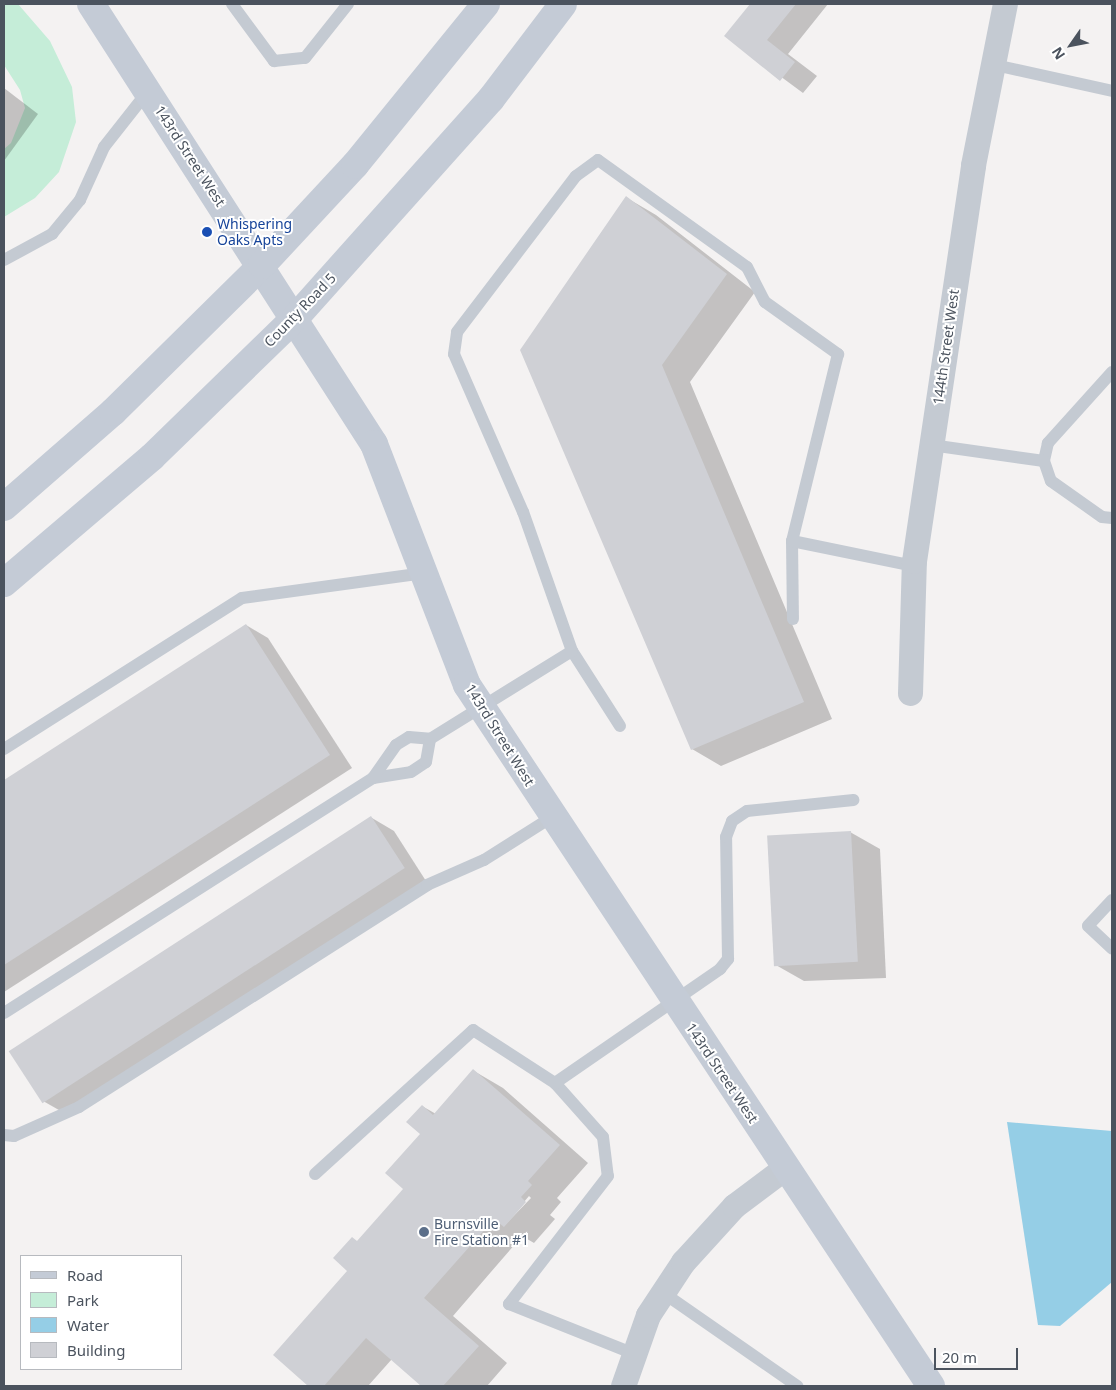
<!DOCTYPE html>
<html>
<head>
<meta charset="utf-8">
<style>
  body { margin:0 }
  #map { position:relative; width:1116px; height:1390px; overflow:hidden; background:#f4f2f2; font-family:"Noto Sans",sans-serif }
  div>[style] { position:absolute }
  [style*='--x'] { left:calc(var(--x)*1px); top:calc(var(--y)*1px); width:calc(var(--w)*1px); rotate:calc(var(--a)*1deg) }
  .green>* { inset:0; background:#c5edd8 }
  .water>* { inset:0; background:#95cee6 }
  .shadow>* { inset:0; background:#0003 }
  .building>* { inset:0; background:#cfd0d5; transform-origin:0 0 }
  .lane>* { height:12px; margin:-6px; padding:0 6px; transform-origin:6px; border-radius:6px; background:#c4cad2 }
  .street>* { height:25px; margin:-12.5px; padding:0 12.5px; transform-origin:12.5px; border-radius:12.5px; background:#c4cad2 }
  .secondary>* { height:28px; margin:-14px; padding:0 14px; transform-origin:14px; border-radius:14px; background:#c4cbd6 }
  .dots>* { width:14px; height:14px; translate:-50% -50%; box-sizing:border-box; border:2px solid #fff; border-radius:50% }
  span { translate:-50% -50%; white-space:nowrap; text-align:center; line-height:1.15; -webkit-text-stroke:4px #fff; paint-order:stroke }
  .street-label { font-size:14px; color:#4b535e }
  .transit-label { font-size:14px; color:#164399 }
  .left { translate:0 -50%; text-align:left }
  .service-label { font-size:14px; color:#4e5e75 }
  .frame { position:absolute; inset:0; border:5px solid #4b535e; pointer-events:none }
  .legend { position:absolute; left:20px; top:1255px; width:162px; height:115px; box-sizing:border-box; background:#fff; border:1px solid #b7babf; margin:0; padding:6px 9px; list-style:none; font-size:15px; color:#4b535e }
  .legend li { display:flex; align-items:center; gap:10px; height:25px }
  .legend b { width:25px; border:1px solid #b7babf }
  .north { position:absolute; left:1046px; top:20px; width:50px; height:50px; -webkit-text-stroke:4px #fff; paint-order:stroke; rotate:237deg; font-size:14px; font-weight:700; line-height:20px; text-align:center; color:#4b535e }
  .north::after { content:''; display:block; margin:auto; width:18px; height:22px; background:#4b535e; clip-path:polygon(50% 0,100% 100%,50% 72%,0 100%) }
  .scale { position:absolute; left:934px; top:1348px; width:84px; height:22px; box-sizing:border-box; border:2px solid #4b535e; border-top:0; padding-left:6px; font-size:15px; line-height:18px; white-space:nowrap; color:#4b535e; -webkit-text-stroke:4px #fff; paint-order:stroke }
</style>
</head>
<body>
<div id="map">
  <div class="green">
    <i style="clip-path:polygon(4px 4px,18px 4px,50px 41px,72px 87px,76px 122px,59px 172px,35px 198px,4px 217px,4px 149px,11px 143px,25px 108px,20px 90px,4px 65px)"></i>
  </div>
  <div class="water">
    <i style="clip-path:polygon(1007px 1122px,1112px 1131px,1112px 1282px,1060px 1326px,1038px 1325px)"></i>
  </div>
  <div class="shadow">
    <i style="clip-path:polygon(752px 4px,828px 4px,788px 54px,817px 76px,803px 93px,726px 36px)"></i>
    <i style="clip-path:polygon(4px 88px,38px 114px,4px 161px)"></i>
    <i style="clip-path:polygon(627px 198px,656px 215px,755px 292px,690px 382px,832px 719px,721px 766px,692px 749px)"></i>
    <i style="clip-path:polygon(246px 625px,268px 638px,352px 768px,4px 992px,4px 782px)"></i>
    <i style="clip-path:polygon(372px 818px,394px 831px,426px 881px,66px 1114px,43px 1101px,11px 1051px)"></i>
    <i style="clip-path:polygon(850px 832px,880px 849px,886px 978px,804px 981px,774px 964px)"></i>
    <i style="clip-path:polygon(evenodd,474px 1071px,503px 1088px,588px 1163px,557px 1198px,561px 1202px,550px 1215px,555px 1219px,534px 1243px,522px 1236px,453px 1316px,507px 1363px,487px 1386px,423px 1386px,392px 1359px,368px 1386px,310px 1386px,275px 1355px,349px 1270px,359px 1242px,405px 1189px,421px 1134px,422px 1106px,436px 1114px,474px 1071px,529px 1196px,531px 1198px,503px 1227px,529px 1196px)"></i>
  </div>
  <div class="building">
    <i style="clip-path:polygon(750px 4px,796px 4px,767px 40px,795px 62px,780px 81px,724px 36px)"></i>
    <i style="clip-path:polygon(626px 196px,727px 274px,662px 365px,804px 702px,691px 750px,520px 350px)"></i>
    <i style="clip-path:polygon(246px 624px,330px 755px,4px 965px,4px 780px)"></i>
    <i style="left:371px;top:816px;width:62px;height:432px;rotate:57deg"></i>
    <i style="left:851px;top:831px;width:131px;height:84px;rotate:87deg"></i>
    <i style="clip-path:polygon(473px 1069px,560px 1145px,528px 1181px,532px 1185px,521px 1197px,526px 1202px,504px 1227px,494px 1219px,424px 1298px,479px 1346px,443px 1386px,421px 1386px,366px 1338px,324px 1386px,308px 1386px,273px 1355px,347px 1271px,333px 1258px,352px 1237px,357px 1241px,403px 1189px,385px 1173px,420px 1134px,406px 1122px,422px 1105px,433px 1115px)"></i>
  </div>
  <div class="lane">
    <i style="--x:232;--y:4;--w:71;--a:53.6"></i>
    <i style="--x:274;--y:61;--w:31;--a:-6"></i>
    <i style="--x:305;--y:58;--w:69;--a:-51.5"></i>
    <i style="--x:995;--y:65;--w:120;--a:12.5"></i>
    <i style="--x:4;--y:260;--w:55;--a:-28.4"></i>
    <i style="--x:52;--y:234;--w:44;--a:-50.5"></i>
    <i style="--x:80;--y:200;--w:58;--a:-65.6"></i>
    <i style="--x:104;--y:147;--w:71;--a:-51.8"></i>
    <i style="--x:1112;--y:372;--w:96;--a:132"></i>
    <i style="--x:1048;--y:443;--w:18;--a:103"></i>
    <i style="--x:1044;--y:461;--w:21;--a:71"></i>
    <i style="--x:1051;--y:481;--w:62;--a:35.2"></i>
    <i style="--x:1102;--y:517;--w:10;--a:6"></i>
    <i style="--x:931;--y:445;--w:114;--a:8.1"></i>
    <i style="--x:792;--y:541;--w:78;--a:89.3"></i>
    <i style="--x:620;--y:726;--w:89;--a:-122.6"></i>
    <i style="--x:572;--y:651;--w:147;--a:-109.4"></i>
    <i style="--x:523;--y:512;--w:172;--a:-113.6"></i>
    <i style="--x:454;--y:354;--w:22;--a:-82"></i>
    <i style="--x:457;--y:332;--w:196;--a:-52.7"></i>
    <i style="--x:576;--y:176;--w:27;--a:-36"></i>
    <i style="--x:598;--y:160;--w:183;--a:35.7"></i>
    <i style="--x:747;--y:267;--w:39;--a:63"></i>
    <i style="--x:765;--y:302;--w:90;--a:35.5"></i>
    <i style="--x:838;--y:354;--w:193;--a:103.8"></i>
    <i style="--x:792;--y:541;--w:125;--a:11.6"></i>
    <i style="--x:4;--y:749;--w:282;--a:-32.4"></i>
    <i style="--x:242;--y:598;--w:184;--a:-7.8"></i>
    <i style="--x:373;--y:778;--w:38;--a:-9"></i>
    <i style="--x:411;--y:772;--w:18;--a:-34"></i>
    <i style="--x:426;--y:762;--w:23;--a:-80"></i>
    <i style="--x:1112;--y:900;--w:35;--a:133"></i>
    <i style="--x:1088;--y:926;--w:33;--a:43"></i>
    <i style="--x:4;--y:1013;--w:437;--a:-32.5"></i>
    <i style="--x:373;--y:778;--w:40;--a:-55.1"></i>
    <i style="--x:396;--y:745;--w:15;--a:-32"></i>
    <i style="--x:409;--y:737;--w:21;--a:5"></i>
    <i style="--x:430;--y:739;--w:167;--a:-31.8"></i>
    <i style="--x:555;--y:1083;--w:72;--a:48.4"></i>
    <i style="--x:603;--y:1137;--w:39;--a:83"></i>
    <i style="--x:608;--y:1176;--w:162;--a:127.7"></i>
    <i style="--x:509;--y:1304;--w:132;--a:21.7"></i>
    <i style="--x:4;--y:1135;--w:10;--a:6"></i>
    <i style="--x:14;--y:1136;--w:71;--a:-24"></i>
    <i style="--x:79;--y:1107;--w:413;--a:-32.5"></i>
    <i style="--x:427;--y:885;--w:62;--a:-23.7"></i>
    <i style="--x:484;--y:860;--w:80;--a:-32.3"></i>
    <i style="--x:315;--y:1174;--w:214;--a:-42.3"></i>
    <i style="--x:473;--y:1030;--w:98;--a:32.9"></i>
    <i style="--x:555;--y:1083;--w:201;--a:-34.6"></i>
    <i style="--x:720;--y:969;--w:13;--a:-51"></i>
    <i style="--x:728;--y:959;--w:122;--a:-90.9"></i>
    <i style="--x:726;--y:837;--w:17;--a:-69"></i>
    <i style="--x:732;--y:821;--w:18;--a:-34"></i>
    <i style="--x:747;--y:811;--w:107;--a:-5.9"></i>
    <i style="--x:662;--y:1292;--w:165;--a:34.8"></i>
  </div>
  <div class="street">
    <i style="--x:910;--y:693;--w:132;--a:-88.3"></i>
    <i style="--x:914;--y:561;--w:400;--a:-81.5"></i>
    <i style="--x:973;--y:165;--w:164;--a:-78.8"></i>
    <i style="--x:623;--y:1386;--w:75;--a:-70.6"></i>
    <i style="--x:648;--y:1315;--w:64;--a:-56.6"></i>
    <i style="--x:683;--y:1262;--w:76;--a:-47.7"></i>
    <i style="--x:734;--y:1206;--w:65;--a:-36.9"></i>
  </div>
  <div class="secondary">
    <i style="--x:91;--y:4;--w:523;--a:57.25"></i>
    <i style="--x:374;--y:444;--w:258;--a:68.9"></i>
    <i style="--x:467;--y:685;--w:841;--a:56.5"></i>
    <i style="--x:4;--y:507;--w:145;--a:-41.1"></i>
    <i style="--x:113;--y:412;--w:209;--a:-44.6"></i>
    <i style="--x:262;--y:265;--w:137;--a:-47.1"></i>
    <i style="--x:355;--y:165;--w:208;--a:-50.9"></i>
    <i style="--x:4;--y:583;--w:194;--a:-40.4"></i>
    <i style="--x:152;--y:457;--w:201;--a:-44.2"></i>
    <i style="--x:296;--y:317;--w:292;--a:-48.2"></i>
    <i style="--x:491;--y:99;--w:119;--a:-52.8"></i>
  </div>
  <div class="dots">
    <i style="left:207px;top:232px;background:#1a4fb4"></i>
    <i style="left:424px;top:1232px;background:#5c6f8a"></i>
  </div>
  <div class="street-label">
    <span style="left:190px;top:156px;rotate:57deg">143rd Street West</span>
    <span style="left:300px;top:310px;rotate:-46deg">County Road 5</span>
    <span style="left:946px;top:347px;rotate:-82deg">144th Street West</span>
    <span style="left:500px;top:735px;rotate:58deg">143rd Street West</span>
    <span style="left:722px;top:1073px;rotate:56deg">143rd Street West</span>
  </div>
  <div class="transit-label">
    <span class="left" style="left:217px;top:232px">Whispering<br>Oaks Apts</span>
  </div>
  <div class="service-label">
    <span class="left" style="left:434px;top:1232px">Burnsville<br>Fire Station #1</span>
  </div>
  <div class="frame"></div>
  <ul class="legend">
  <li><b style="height:6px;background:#c4cbd6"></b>Road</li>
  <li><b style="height:14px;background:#c5edd8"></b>Park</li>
  <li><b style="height:14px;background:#95cee6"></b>Water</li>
  <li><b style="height:14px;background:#cfd0d5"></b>Building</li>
  </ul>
  <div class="north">N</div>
  <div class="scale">20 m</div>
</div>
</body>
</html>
